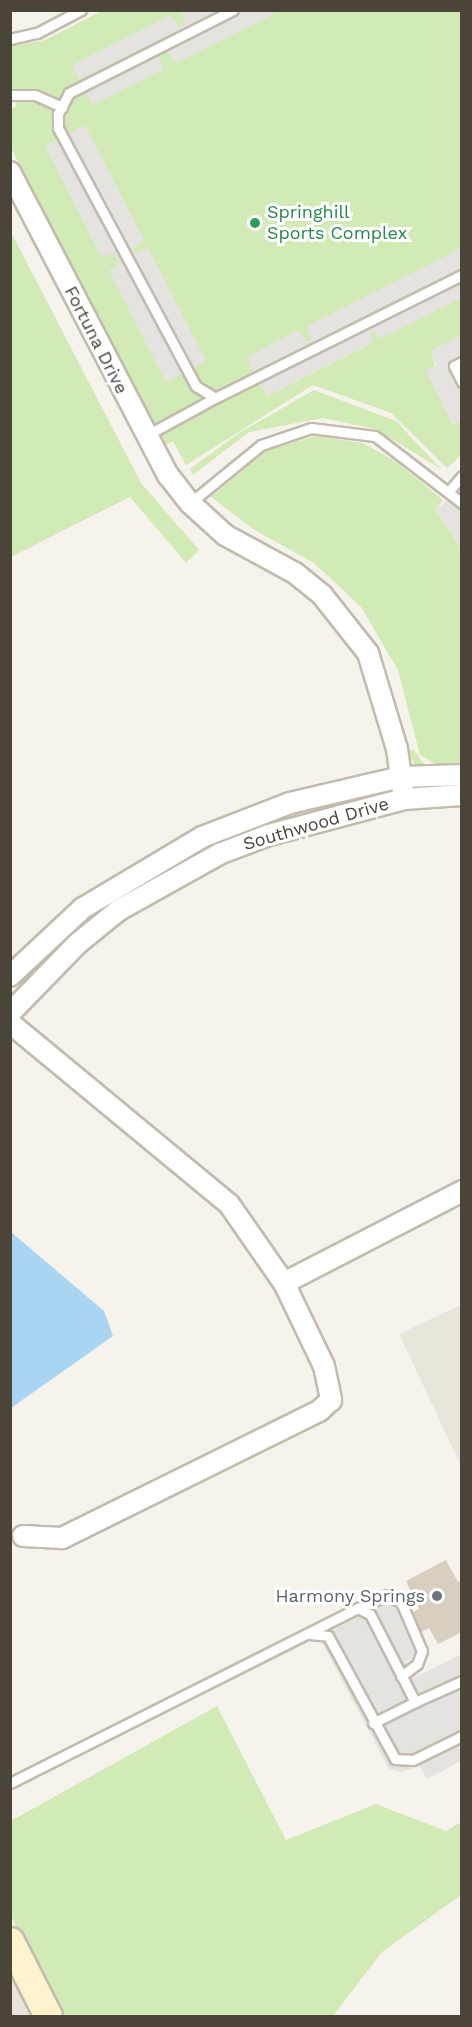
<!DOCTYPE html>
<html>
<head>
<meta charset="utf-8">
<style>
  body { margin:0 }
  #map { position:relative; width:472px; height:2027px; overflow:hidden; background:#f6f3ec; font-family:"Work Sans",sans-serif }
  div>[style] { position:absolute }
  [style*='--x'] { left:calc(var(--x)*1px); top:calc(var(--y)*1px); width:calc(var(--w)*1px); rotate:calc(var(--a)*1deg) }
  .residential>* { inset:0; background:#eae5da }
  .green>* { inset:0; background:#d2eab5 }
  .parking>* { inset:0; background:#e5e3e0 }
  .water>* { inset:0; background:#a9d4f2 }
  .building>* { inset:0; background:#d8cfc1 }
  .roads { filter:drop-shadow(2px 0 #c2bbae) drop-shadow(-2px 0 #c2bbae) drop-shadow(0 2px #c2bbae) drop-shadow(0 -2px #c2bbae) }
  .lane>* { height:9px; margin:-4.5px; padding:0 4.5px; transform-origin:4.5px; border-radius:4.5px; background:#fff }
  .street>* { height:20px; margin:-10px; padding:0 10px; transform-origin:10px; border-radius:10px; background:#fff }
  .secondary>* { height:27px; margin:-13.5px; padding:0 13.5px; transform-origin:13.5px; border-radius:13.5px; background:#fff3cd }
  .dots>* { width:16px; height:16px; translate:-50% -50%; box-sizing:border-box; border:3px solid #fff; border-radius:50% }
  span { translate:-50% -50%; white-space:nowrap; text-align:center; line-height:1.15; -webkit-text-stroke:6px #fff; paint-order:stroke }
  .leisure-label { font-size:18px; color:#27864d }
  .left { translate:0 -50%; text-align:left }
  .street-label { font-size:18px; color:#4b4439 }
  .worship-label { font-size:18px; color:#5b616d }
  .right { translate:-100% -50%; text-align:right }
  .frame { position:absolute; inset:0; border:12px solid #4b4439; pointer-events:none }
</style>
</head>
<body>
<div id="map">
  <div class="residential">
    <i style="clip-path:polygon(461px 1305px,461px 1466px,399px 1334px)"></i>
    <i style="clip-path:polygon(11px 1970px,34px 2016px,11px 2016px)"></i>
  </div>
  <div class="green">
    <i style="clip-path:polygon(102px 11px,461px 11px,461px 335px,431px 351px,453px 424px,461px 420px,461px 455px,447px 468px,391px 413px,313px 385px,186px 465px,173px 441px,161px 447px,11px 148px,11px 109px,17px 106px,11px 92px,11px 46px,45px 40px)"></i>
    <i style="clip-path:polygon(11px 232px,141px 483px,199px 550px,186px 563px,130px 497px,11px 557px)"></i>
    <i style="clip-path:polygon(314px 390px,396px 421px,441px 469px,375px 429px,323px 418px,249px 432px,193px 475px,190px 469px,239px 433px)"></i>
    <i style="clip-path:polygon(316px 436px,363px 443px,395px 461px,443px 500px,435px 510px,461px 548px,461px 774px,420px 770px,409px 757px,407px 751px,414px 750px,426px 767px,443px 768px,420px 755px,398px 670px,361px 607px,314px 563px,253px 529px,211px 497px,269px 449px)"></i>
    <i style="clip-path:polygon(217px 1706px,286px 1840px,376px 1804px,446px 1831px,461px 1822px,461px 1895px,382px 1952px,333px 2016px,59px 2016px,11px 1916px,11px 1821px)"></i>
  </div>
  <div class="parking">
    <i style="clip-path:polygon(181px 11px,280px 11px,176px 63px,167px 51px,159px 57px,164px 69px,92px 105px,72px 65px,170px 15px,179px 27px,185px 22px)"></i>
    <i style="clip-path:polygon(85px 125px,144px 240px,132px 249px,136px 253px,148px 247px,206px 361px,166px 382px,109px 271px,120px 262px,113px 253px,102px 258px,45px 146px)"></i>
    <i style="clip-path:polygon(461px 248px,461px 298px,381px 339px,370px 330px,373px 343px,268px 396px,259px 385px,247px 357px,299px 330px,305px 341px,311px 341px,307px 326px)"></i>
    <i style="clip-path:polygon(461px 335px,461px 420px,452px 424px,426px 371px,437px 365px,430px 351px)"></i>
    <i style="clip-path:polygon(461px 490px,461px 548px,435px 510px)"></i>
    <i style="clip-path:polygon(394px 1599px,421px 1654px,405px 1662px,414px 1678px,461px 1654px,461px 1761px,427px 1779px,420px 1766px,401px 1772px,389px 1769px,319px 1637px)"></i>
  </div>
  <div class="water">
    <i style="clip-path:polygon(11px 1232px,104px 1311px,113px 1336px,11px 1408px)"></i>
  </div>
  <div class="building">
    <i style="clip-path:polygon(446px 1560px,458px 1582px,462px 1580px,462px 1632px,438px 1644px,429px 1628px,421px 1632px,413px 1612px,419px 1609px,406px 1581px)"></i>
  </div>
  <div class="roads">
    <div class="lane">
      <i style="--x:233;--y:10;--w:184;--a:153.2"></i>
      <i style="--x:69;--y:93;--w:24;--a:118"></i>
      <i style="--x:58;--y:114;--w:14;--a:90"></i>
      <i style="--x:58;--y:128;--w:293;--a:61.9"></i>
      <i style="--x:196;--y:386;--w:22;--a:32"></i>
      <i style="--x:215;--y:398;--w:276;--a:-26.5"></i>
      <i style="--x:10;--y:39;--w:28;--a:-13"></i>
      <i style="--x:37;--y:33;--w:50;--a:-27.6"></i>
      <i style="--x:10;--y:95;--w:25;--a:0"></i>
      <i style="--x:35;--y:95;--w:30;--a:24"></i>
      <i style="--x:462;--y:362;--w:9;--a:153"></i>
      <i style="--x:454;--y:366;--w:18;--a:63"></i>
      <i style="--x:147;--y:435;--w:77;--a:-28.6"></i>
      <i style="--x:449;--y:491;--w:20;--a:-49"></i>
      <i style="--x:190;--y:503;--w:92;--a:-39.2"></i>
      <i style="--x:261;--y:445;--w:53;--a:-18.8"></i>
      <i style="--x:311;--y:428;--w:64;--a:7.1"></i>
      <i style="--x:375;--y:436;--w:110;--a:37.6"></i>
      <i style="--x:358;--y:1608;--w:32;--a:-24"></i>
      <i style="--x:387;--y:1595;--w:16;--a:27"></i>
      <i style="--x:401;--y:1602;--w:53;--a:66.8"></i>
      <i style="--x:422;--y:1651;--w:14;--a:111"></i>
      <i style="--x:417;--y:1664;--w:20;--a:143"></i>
      <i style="--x:310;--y:1634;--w:18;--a:6"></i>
      <i style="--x:328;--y:1636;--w:140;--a:61.4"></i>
      <i style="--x:395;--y:1759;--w:18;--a:3"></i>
      <i style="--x:413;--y:1760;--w:55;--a:-26.1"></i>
      <i style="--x:373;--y:1723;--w:47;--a:-26.6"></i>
      <i style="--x:10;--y:1783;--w:390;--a:-26.7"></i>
      <i style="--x:358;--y:1608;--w:13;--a:27"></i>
      <i style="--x:370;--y:1614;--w:99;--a:62.9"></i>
      <i style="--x:415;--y:1702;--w:51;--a:-24.1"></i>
    </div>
    <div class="street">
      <i style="--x:10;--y:172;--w:342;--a:62.5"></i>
      <i style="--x:168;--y:475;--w:36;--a:52"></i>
      <i style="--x:190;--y:503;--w:47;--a:42.4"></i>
      <i style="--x:225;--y:535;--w:80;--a:28.5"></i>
      <i style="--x:295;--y:573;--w:35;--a:39"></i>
      <i style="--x:322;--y:595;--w:74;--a:51.6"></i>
      <i style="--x:368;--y:653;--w:100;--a:73.2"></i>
      <i style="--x:397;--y:749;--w:50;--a:82"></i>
      <i style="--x:10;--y:976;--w:100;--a:-43"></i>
      <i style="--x:83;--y:908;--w:139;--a:-30.8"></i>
      <i style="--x:202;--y:837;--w:94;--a:-21.1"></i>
      <i style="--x:290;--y:803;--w:114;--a:-13.2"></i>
      <i style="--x:401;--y:777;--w:61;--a:-1.9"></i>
      <i style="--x:10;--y:1013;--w:96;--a:-45.8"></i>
      <i style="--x:77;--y:944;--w:54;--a:-39"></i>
      <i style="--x:119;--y:910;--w:115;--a:-29.2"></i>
      <i style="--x:219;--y:854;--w:53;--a:-20.8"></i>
      <i style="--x:269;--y:835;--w:140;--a:-14.9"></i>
      <i style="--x:404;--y:799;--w:58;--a:-3.9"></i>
      <i style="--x:10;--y:1023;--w:284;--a:39.6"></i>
      <i style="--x:229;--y:1204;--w:96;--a:55.2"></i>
      <i style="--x:284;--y:1283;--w:92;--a:64.3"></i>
      <i style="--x:324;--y:1366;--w:35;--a:78"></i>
      <i style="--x:331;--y:1400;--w:16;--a:137"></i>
      <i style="--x:319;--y:1411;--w:287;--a:153.7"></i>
      <i style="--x:62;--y:1538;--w:39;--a:-177"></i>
      <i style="--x:284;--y:1283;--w:200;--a:-27.3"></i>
    </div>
    <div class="secondary">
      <i style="--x:10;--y:1941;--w:84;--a:63.1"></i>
    </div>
  </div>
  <div class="dots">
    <i style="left:255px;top:223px;background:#2e9e5b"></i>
    <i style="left:437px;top:1596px;background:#6b7280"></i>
  </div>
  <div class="leisure-label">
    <span class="left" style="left:267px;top:223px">Springhill<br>Sports Complex</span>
  </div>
  <div class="street-label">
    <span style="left:96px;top:340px;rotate:63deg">Fortuna Drive</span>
    <span style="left:316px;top:824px;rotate:-16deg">Southwood Drive</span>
  </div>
  <div class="worship-label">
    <span class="right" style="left:425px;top:1596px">Harmony Springs</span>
  </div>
  <div class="frame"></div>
</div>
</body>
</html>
